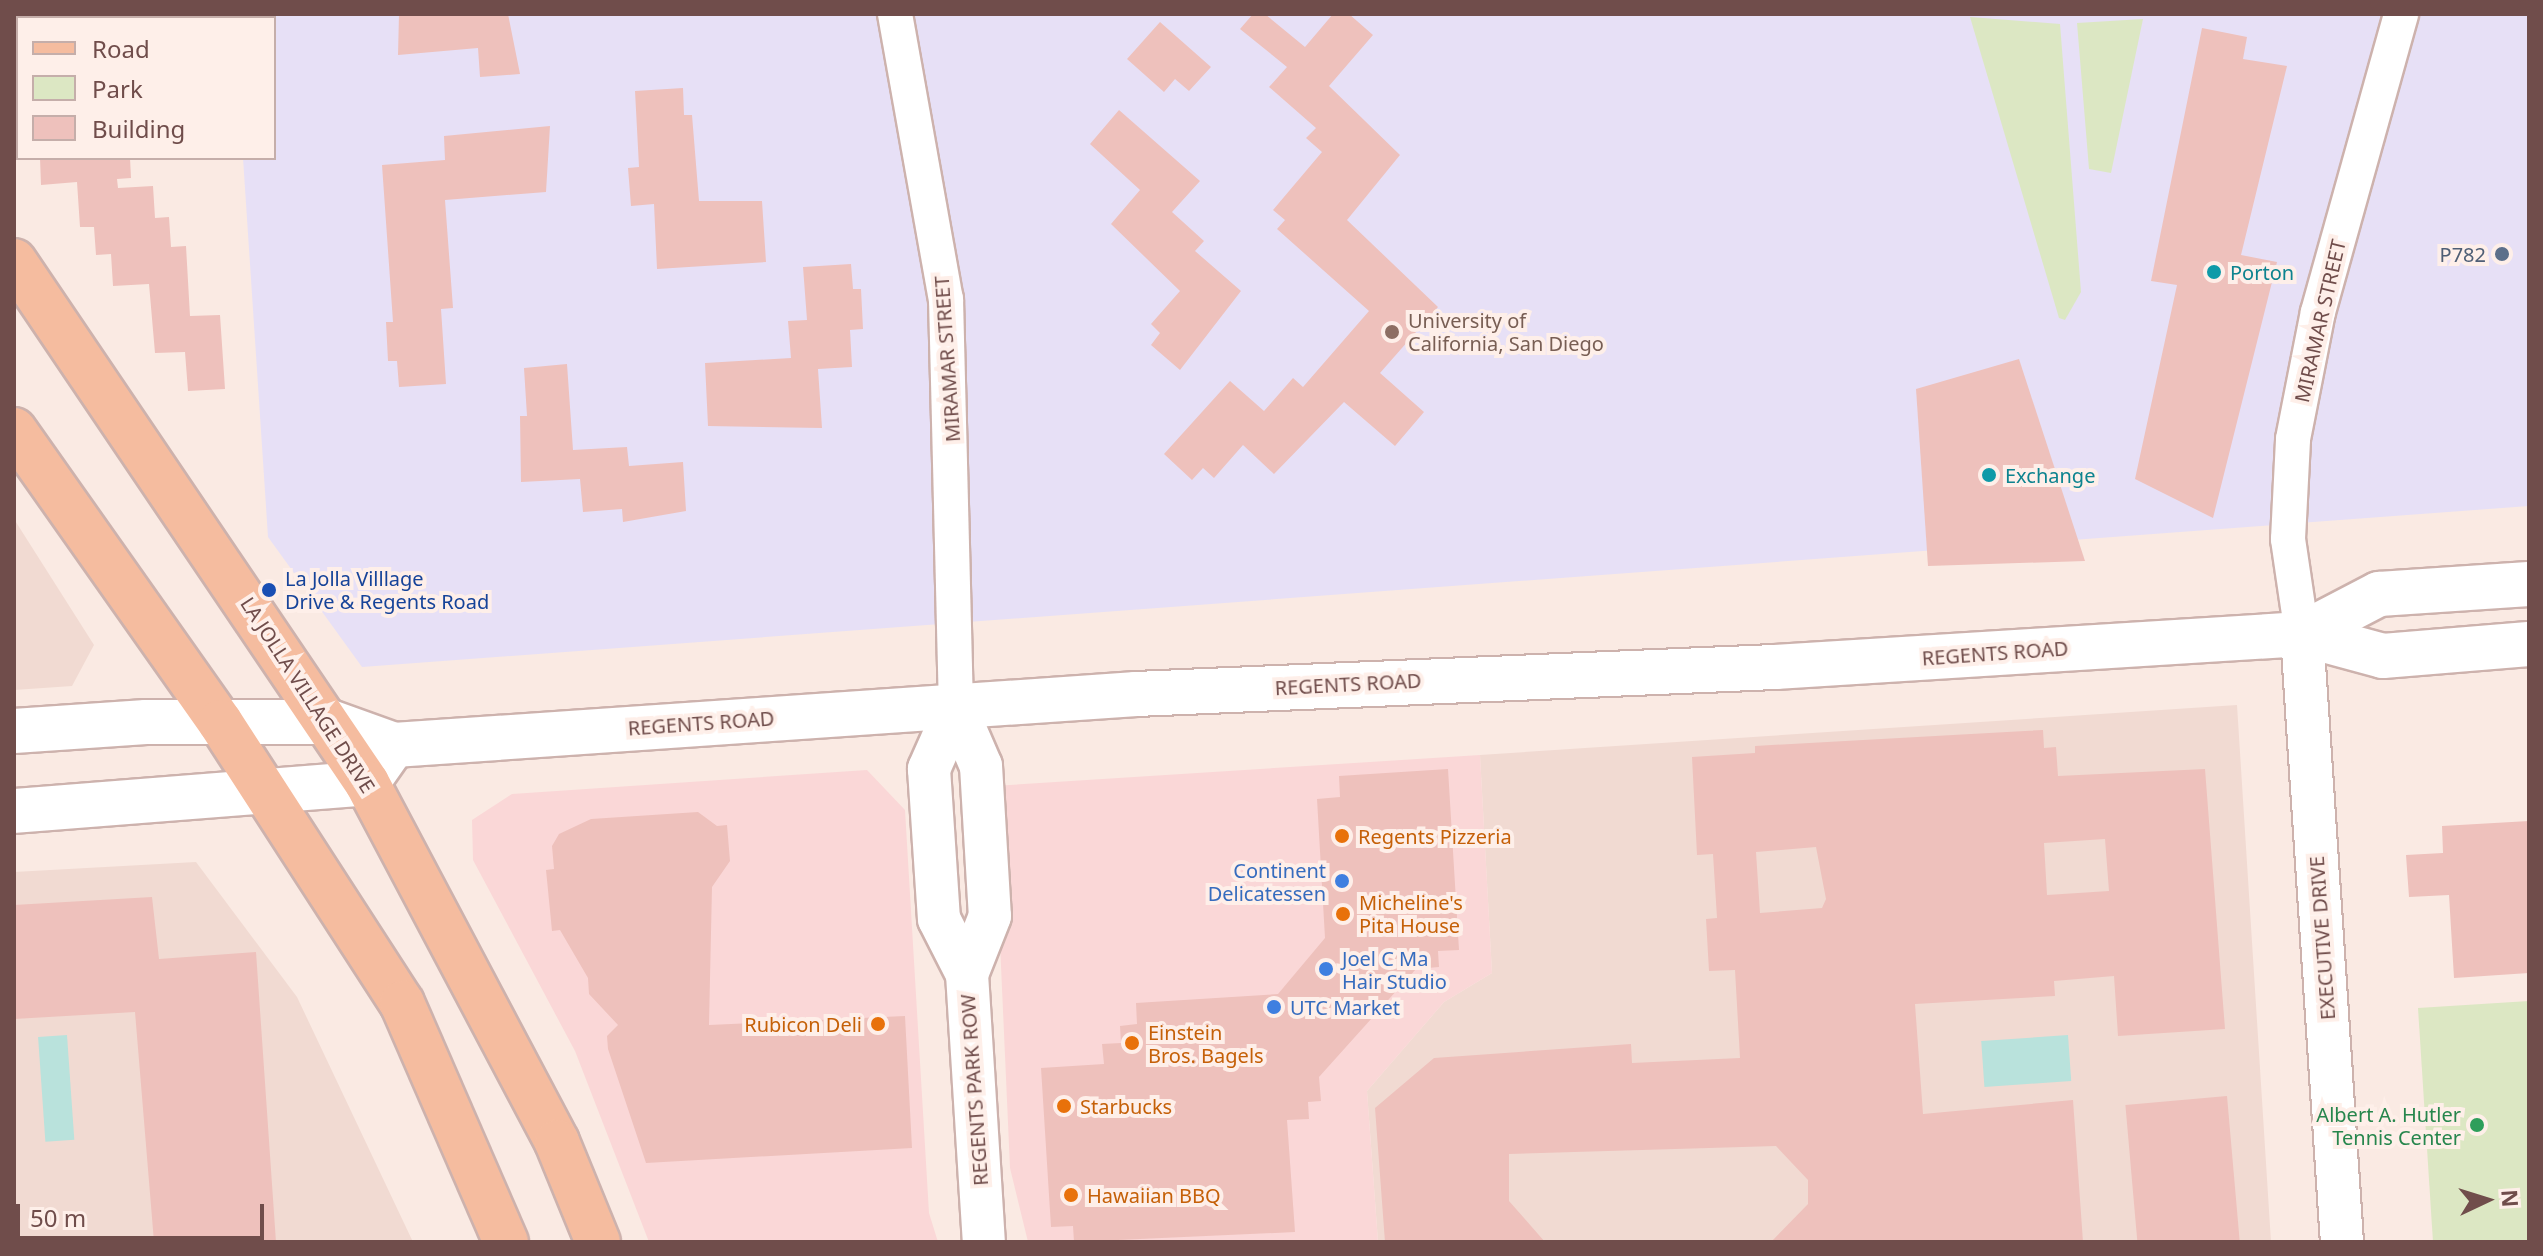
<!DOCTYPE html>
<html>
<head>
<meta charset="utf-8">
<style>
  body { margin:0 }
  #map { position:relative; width:2543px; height:1256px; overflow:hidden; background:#faeae3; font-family:"Noto Sans",sans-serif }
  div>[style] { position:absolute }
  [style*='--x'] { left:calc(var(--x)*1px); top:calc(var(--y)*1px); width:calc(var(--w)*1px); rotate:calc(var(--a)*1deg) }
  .residential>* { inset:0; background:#f1dad2 }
  .commercial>* { inset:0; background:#fad7d7 }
  .education>* { inset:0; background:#e7e0f6 }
  .green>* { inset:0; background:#dce7c3 }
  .water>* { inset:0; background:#b9e2dc; transform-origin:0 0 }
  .building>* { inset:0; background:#eec1bc; transform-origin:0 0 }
  .roads { filter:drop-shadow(2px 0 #cdb2ad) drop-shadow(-2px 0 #cdb2ad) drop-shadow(0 2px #cdb2ad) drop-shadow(0 -2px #cdb2ad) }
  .minor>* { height:34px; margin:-17px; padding:0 17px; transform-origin:17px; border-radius:17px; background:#fff }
  .tertiary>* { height:42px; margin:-21px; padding:0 21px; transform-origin:21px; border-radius:21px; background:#fff }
  .secondary>* { height:44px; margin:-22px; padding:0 22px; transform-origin:22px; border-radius:22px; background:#fff }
  .primary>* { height:44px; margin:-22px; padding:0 22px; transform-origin:22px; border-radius:22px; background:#f5bc9f }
  .dots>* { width:22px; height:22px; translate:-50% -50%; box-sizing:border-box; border:4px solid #feefe9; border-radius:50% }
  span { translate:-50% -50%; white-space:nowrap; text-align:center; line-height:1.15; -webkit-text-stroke:8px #feefe9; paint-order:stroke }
  .service-label { font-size:20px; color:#4e5e75 }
  .right { translate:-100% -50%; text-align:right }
  .culture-label { font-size:20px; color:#0d838f }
  .left { translate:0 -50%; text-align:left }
  .education-label { font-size:20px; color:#785e54 }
  .street-label { font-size:20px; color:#704d4b }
  .transit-label { font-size:20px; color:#164399 }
  .food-label { font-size:20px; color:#c56008 }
  .shop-label { font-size:20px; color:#366cbe }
  .leisure-label { font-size:20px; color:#27864d }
  .frame { position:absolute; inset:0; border:16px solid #704d4b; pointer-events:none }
  .legend { position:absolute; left:16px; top:16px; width:260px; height:144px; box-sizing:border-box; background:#feefe9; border:2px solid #c5aeaa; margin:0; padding:10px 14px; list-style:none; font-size:24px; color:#704d4b }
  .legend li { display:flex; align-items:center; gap:16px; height:40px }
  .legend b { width:40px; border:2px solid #c5aeaa }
  .north { position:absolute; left:2447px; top:1160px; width:80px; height:80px; -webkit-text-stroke:6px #feefe9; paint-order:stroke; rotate:86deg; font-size:22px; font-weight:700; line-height:32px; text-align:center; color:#704d4b }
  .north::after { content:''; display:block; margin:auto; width:28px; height:36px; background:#704d4b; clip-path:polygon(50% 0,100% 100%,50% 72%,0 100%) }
  .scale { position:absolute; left:16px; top:1204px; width:248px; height:36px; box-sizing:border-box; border:4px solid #704d4b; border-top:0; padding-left:10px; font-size:24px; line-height:28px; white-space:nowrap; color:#704d4b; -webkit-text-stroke:6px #feefe9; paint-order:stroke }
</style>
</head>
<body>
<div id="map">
  <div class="residential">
    <i style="clip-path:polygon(14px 519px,94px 645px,72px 686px,14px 690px)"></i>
    <i style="clip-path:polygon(2237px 705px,2271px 1242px,1378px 1242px,1367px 1091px,1444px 1002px,1492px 973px,1480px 755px)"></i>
    <i style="clip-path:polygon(196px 862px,297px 997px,413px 1242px,14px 1242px,14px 872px)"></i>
  </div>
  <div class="commercial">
    <i style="clip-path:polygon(1480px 755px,1492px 973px,1444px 1002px,1367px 1091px,1378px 1242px,1028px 1242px,1010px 1168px,993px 786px)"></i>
    <i style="clip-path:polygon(867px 770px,905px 810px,929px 1213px,938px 1242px,649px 1242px,575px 1051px,473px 860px,472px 820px,512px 794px)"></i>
  </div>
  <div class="education">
    <i style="clip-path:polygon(233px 14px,2529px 14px,2529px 506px,362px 667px,268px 537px,243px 158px,274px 158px,274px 18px)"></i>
  </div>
  <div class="green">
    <i style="clip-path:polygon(1970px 17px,2060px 24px,2081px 292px,2065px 320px,2059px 318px)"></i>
    <i style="clip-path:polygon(2143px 19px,2111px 173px,2089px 169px,2077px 23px)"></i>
    <i style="clip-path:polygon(2529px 1001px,2529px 1242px,2433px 1242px,2418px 1008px)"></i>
  </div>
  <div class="water">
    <i style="left:67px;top:1035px;width:105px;height:29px;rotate:86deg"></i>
    <i style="left:2068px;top:1035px;width:46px;height:87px;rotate:86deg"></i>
  </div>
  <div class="building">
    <i style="clip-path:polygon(399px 14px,508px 14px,520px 74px,480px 77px,478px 48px,398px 55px)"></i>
    <i style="clip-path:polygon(1253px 14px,1265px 14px,1305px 47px,1333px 14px,1349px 14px,1373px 35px,1329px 86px,1400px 155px,1347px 220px,1438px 307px,1380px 373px,1424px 412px,1395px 446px,1344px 402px,1274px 474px,1243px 445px,1214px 478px,1203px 468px,1192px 480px,1164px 454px,1230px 381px,1264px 411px,1293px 378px,1303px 387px,1369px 311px,1277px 229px,1285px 220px,1273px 210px,1322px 152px,1306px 138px,1316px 128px,1269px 87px,1287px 67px,1240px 29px)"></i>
    <i style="clip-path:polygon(1160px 22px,1211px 67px,1189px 91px,1175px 79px,1164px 92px,1127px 59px)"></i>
    <i style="clip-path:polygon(2202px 28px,2247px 37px,2243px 59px,2287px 66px,2241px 255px,2277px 262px,2213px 518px,2135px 479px,2177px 285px,2151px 281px)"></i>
    <i style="clip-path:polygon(683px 88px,684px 115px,692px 115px,699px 201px,762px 201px,766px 262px,657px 269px,654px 204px,631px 206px,628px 168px,639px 167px,635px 91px)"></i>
    <i style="clip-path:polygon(1119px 110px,1200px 181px,1172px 212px,1204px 241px,1195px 251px,1241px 291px,1180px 370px,1151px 345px,1160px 333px,1151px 324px,1180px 291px,1111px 224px,1140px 190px,1090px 144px)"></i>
    <i style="clip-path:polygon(550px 126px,546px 192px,445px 200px,453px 308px,441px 309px,446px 384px,399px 387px,397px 361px,388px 361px,386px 322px,393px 322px,382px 165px,445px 160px,444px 136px)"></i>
    <i style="clip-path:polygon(40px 158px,130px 158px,131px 178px,117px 179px,118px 188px,153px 186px,155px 218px,169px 217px,171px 247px,186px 246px,190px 316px,220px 315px,225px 389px,188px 391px,185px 352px,155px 353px,149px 284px,113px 286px,111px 254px,96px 255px,94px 227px,80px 227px,77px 182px,41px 185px)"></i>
    <i style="clip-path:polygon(851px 264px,853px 289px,861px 289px,863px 329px,850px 330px,852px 367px,818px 369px,822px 428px,708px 426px,705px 363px,791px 358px,788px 321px,807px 320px,803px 267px)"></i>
    <i style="clip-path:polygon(2019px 359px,2085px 561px,1928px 566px,1916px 389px)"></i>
    <i style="clip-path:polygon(567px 364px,573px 450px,627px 447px,629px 466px,683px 462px,686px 511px,623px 522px,622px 509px,583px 512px,580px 479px,521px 482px,520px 416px,527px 416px,524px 368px)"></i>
    <i style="clip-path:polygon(evenodd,2043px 730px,2044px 748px,2056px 747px,2058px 776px,2205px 769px,2225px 1029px,2118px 1036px,2114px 976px,2054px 981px,2055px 996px,1915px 1004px,1923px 1114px,2073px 1100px,2083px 1242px,1771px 1242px,1808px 1204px,1808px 1180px,1776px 1146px,1509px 1154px,1509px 1201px,1545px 1242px,1385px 1242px,1375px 1108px,1434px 1058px,1631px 1044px,1632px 1063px,1740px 1058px,1735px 970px,1709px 971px,1706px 919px,1717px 918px,1713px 854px,1697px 855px,1692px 757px,1755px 753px,1755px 746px,2043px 730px,2105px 839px,2109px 891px,2047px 895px,2044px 843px,2105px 839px,2043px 730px,1816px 847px,1826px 899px,1822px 908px,1760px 913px,1756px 852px,1816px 847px)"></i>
    <i style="clip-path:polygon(1448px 769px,1459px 950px,1438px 951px,1439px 967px,1416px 969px,1319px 1077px,1321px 1101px,1308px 1102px,1309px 1119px,1287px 1120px,1295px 1232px,1074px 1242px,1073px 1226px,1051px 1227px,1041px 1068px,1104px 1064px,1102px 1044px,1121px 1043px,1120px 1026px,1137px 1024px,1136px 1003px,1278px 994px,1325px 938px,1317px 799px,1340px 797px,1339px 776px)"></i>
    <i style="clip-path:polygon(698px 812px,717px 826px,727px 825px,730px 861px,712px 887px,709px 1025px,905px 1016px,912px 1148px,646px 1163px,608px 1049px,607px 1036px,618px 1025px,589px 994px,588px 978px,560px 930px,552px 931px,546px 870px,554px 869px,552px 846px,559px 834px,591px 819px)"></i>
    <i style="clip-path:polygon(2529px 821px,2529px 973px,2454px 978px,2449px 895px,2409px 897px,2406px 855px,2443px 853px,2442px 826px)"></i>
    <i style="clip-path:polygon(152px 897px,159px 959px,256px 952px,276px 1242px,154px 1242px,135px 1012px,14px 1019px,14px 905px)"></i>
    <i style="left:2227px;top:1096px;width:146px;height:102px;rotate:85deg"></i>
  </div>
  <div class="roads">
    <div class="minor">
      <i style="--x:895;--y:14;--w:290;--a:79.9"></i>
      <i style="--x:946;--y:299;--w:409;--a:88.6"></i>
      <i style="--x:2302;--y:634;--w:96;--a:-98.4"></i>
      <i style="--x:2288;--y:539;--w:100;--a:-87.1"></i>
      <i style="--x:2293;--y:439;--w:129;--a:-78.9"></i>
      <i style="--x:2318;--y:312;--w:309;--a:-74.4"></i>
    </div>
    <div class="tertiary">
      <i style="--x:2302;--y:634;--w:609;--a:86.24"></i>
      <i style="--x:956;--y:708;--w:63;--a:66.7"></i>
      <i style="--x:981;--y:766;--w:150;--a:86.6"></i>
      <i style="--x:990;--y:916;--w:62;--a:111.6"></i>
      <i style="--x:967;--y:974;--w:269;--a:86.4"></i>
      <i style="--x:956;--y:708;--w:67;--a:113.9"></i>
      <i style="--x:929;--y:769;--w:150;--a:86.2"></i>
      <i style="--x:939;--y:919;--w:62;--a:63"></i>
    </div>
    <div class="secondary">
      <i style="--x:2302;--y:634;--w:87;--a:-27.5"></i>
      <i style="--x:2379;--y:594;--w:150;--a:-3.8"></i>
      <i style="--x:14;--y:731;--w:132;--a:-3.9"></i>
      <i style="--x:146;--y:722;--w:184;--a:0"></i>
      <i style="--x:330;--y:722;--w:68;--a:19.8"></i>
      <i style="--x:394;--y:745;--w:744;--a:-3.93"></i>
      <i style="--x:1136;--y:694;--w:640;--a:-2.42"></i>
      <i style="--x:1775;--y:667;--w:528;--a:-3.58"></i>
      <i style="--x:2302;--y:634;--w:84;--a:15.2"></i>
      <i style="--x:2383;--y:656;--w:146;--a:-4.7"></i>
      <i style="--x:14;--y:811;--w:354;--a:-4.5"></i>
      <i style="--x:367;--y:783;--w:37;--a:-55"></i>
    </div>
    <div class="primary">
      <i style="--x:14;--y:261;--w:630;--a:55.93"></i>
      <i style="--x:367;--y:783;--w:406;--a:62.1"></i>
      <i style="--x:557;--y:1142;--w:108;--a:67.7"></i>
      <i style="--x:14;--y:430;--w:357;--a:54.8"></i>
      <i style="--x:220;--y:722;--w:335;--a:57.1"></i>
      <i style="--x:402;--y:1003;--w:261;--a:66.5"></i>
    </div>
  </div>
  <div class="dots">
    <i style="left:2502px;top:254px;background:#5c6f8a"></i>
    <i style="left:2214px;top:272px;background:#0f9aa8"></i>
    <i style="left:1392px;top:332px;background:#8d6e63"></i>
    <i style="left:1989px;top:475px;background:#0f9aa8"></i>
    <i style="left:269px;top:590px;background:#1a4fb4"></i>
    <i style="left:1342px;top:836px;background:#e8710a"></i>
    <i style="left:1342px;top:881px;background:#3f7fe0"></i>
    <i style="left:1343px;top:914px;background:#e8710a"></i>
    <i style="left:1326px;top:969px;background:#3f7fe0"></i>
    <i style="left:1274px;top:1007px;background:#3f7fe0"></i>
    <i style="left:878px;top:1024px;background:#e8710a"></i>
    <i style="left:1132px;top:1043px;background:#e8710a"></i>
    <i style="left:1064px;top:1106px;background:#e8710a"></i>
    <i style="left:2477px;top:1125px;background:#2e9e5b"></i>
    <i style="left:1071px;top:1195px;background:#e8710a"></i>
  </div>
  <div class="service-label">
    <span class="right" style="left:2486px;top:254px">P782</span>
  </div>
  <div class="culture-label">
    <span class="left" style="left:2230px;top:272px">Porton</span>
    <span class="left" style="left:2005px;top:475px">Exchange</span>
  </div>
  <div class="education-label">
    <span class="left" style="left:1408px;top:332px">University of<br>California, San Diego</span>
  </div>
  <div class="street-label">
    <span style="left:2320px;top:321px;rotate:-77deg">MIRAMAR STREET</span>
    <span style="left:947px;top:359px;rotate:-94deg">MIRAMAR STREET</span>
    <span style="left:1995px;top:653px;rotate:-4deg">REGENTS ROAD</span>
    <span style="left:1348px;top:684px;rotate:-3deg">REGENTS ROAD</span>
    <span style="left:308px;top:695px;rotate:57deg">LA JOLLA VILLAGE DRIVE</span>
    <span style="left:701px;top:723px;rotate:-4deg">REGENTS ROAD</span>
    <span style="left:2322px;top:938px;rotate:-94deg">EXECUTIVE DRIVE</span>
    <span style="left:974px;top:1090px;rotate:-94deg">REGENTS PARK ROW</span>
  </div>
  <div class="transit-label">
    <span class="left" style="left:285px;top:590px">La Jolla Villlage<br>Drive &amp; Regents Road</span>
  </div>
  <div class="food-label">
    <span class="left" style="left:1358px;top:836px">Regents Pizzeria</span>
    <span class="left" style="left:1359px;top:914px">Micheline's<br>Pita House</span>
    <span class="right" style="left:862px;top:1024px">Rubicon Deli</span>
    <span class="left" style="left:1148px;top:1044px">Einstein<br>Bros. Bagels</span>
    <span class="left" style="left:1080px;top:1106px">Starbucks</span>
    <span class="left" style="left:1087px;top:1195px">Hawaiian BBQ</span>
  </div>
  <div class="shop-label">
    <span class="right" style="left:1326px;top:882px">Continent<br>Delicatessen</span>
    <span class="left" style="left:1342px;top:970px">Joel C Ma<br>Hair Studio</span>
    <span class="left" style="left:1290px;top:1007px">UTC Market</span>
  </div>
  <div class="leisure-label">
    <span class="right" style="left:2461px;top:1126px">Albert A. Hutler<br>Tennis Center</span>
  </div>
  <div class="frame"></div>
  <ul class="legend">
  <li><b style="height:10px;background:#f5bc9f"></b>Road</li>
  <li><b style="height:22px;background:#dce7c3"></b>Park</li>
  <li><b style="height:22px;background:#eec1bc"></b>Building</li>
  </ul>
  <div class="north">N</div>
  <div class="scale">50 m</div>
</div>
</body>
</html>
